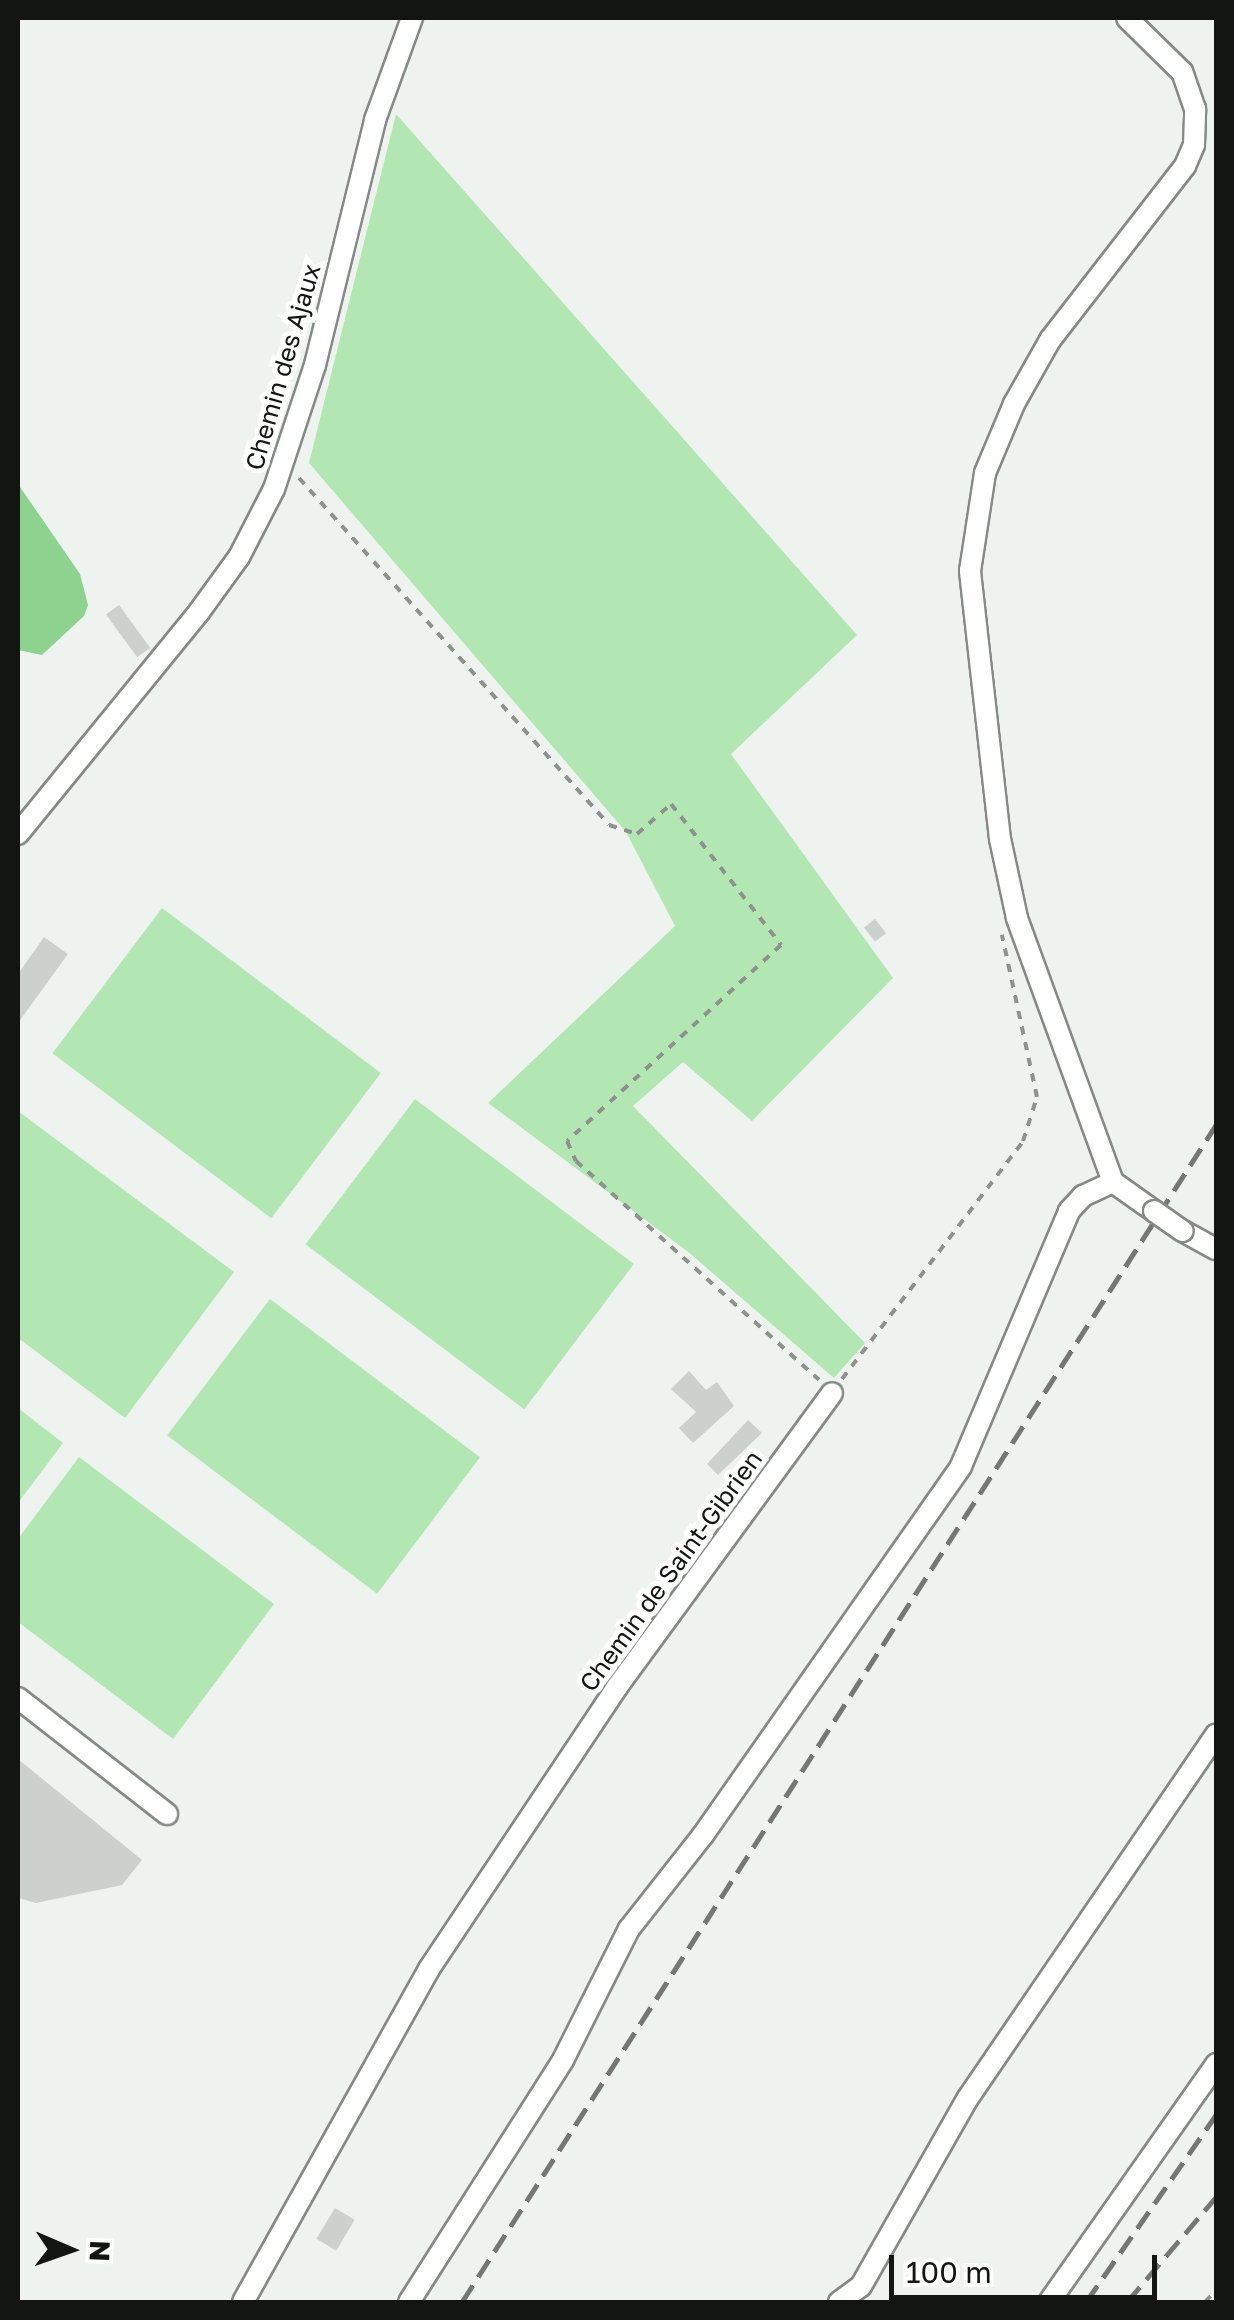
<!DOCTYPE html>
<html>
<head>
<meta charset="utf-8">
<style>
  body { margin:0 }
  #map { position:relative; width:1234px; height:2320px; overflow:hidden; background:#eff3ef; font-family:"Golos Text",sans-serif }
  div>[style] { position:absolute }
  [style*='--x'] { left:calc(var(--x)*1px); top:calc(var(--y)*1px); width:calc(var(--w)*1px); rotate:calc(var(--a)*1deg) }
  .green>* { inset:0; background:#b2e7b3; transform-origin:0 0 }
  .water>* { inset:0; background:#8dd38f }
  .building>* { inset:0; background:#cdd1cd; transform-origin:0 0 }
  .path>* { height:4px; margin-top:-2px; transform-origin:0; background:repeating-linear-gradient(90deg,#8e918e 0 8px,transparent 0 16px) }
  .roads { filter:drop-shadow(2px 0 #868a86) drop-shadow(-2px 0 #868a86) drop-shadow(0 2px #868a86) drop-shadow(0 -2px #868a86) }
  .minor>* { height:20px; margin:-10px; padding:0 10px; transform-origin:10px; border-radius:10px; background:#fff }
  .rail>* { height:5px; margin-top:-2.5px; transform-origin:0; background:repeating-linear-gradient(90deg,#757775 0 20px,transparent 0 30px) }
  .bridges { filter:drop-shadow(2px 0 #868a86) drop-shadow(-2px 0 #868a86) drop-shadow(0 2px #868a86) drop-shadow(0 -2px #868a86) }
  .minor-bridge>* { height:20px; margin:-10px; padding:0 10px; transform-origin:10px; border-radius:10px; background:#fff }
  span { translate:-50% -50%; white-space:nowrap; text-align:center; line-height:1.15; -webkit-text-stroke:10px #fefffe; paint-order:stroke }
  .street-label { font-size:25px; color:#131513 }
  .frame { position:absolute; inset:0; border:20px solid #131513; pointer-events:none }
  .north { position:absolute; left:20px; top:2200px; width:100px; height:100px; -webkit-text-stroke:8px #fefffe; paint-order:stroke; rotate:92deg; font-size:28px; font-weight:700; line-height:40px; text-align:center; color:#131513 }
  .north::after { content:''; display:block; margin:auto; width:35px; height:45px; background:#131513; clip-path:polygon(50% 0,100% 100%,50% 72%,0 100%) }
  .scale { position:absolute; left:889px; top:2255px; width:268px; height:45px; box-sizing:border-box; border:5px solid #131513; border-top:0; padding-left:12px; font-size:30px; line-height:35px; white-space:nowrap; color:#131513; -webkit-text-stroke:8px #fefffe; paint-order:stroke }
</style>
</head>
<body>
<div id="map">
  <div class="green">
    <i style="clip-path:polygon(396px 114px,857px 635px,731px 754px,893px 978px,752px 1121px,683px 1062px,633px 1106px,865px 1343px,834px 1378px,687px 1251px,488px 1103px,675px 926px,626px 832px,309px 463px)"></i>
    <i style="left:162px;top:908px;width:274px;height:182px;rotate:37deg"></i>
    <i style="left:415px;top:1099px;width:274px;height:182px;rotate:37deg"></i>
    <i style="clip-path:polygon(18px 1111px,234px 1272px,125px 1418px,18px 1338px)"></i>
    <i style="left:270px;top:1299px;width:263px;height:171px;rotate:37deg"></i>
    <i style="clip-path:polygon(18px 1408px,63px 1443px,18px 1503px)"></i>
    <i style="clip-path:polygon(79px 1457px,274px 1604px,173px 1739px,18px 1622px,18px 1539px)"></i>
  </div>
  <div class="water">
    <i style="clip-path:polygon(18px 484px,80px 574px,88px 605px,84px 616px,42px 655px,18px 650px)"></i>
  </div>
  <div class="building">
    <i style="left:119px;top:605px;width:53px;height:16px;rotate:54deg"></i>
    <i style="left:875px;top:919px;width:18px;height:14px;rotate:52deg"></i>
    <i style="clip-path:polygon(44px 937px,68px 954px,18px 1023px,18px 974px)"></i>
    <i style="clip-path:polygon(689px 1371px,706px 1390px,717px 1382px,734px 1406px,693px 1443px,679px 1428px,696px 1412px,671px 1389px)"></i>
    <i style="clip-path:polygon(748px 1420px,762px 1433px,718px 1475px,707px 1464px)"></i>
    <i style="clip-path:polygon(18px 1759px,142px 1860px,122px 1885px,36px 1903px,18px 1898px)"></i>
    <i style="left:335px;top:2208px;width:23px;height:36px;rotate:31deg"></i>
  </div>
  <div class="path">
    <i style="--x:299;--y:478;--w:465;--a:48.2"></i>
    <i style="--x:609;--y:825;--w:29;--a:18"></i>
    <i style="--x:637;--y:834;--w:45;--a:-41.4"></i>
    <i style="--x:671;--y:804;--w:179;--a:52"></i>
    <i style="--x:781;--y:945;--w:290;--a:137.5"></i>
    <i style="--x:567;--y:1141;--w:22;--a:66"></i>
    <i style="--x:576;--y:1161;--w:327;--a:42"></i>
    <i style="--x:842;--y:1379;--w:299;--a:-52.7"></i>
    <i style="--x:1023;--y:1141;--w:46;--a:-72.3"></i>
    <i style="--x:1037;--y:1097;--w:166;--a:-102.2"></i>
    <i style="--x:1205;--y:2302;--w:16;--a:-47"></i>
  </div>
  <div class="roads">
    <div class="minor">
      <i style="--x:18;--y:834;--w:286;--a:-50.8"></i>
      <i style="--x:199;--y:612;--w:68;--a:-54"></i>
      <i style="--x:239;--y:557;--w:76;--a:-62.8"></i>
      <i style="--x:274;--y:489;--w:131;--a:-71.7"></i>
      <i style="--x:315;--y:365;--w:252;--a:-76.2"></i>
      <i style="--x:375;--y:120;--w:109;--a:-70.1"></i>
      <i style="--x:1113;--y:1182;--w:281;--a:-110"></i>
      <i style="--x:1017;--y:918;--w:81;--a:-102.1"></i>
      <i style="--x:1000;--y:839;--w:270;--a:-96.4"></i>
      <i style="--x:970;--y:571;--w:99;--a:-81.3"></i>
      <i style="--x:985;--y:473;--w:75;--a:-67.2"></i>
      <i style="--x:1014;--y:404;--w:73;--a:-60.6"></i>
      <i style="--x:1050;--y:340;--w:220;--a:-52.2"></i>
      <i style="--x:1185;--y:166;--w:23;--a:-67"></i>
      <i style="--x:1194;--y:145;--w:36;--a:-88"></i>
      <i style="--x:1195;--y:109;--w:39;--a:-109"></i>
      <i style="--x:1182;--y:72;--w:77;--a:-135.5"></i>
      <i style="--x:1183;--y:1231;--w:38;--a:29"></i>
      <i style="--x:18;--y:1698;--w:189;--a:37.9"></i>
      <i style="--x:243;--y:2302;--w:381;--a:-60.8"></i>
      <i style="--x:429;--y:1969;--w:339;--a:-56.3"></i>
      <i style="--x:617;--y:1687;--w:364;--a:-53.8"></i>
      <i style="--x:409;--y:2302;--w:287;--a:-57.5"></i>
      <i style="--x:563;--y:2060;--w:147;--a:-63.3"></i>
      <i style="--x:629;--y:1929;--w:120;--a:-51.8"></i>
      <i style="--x:703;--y:1835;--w:450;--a:-55"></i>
      <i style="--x:961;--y:1466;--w:277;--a:-67"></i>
      <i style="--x:1069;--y:1211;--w:21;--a:-47"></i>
      <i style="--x:1083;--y:1196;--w:33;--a:-25"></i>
      <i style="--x:1113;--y:1182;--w:50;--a:35.3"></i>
      <i style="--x:839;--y:2302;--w:27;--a:-36"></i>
      <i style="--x:861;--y:2286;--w:216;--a:-60.4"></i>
      <i style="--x:968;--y:2098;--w:440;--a:-55.7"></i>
      <i style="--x:1049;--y:2302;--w:291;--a:-54.9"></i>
    </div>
  </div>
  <div class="rail">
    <i style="--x:462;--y:2302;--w:1398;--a:-57.36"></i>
    <i style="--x:1086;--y:2302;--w:228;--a:-55.2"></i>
    <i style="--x:1127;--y:2302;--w:138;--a:-49.7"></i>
  </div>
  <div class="bridges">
    <div class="minor-bridge">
      <i style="--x:1154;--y:1211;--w:35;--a:35"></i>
    </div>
  </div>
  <div class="street-label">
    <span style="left:283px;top:367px;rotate:-74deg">Chemin des Ajaux</span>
    <span style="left:671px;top:1571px;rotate:-54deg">Chemin de Saint-Gibrien</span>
  </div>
  <div class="frame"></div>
  <div class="north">N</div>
  <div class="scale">100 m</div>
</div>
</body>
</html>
